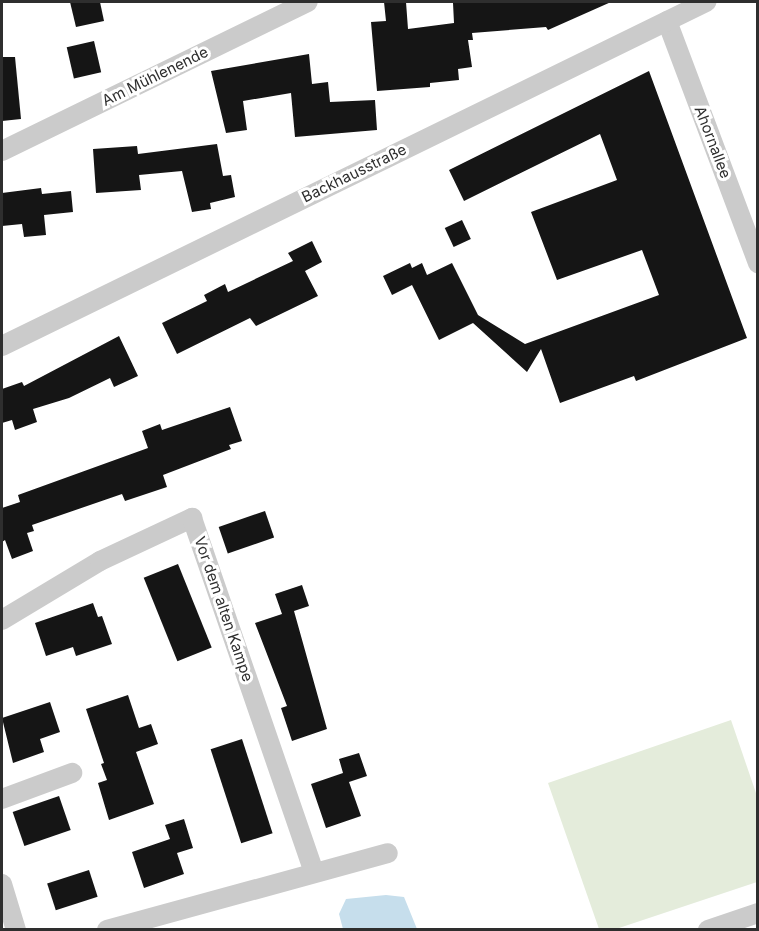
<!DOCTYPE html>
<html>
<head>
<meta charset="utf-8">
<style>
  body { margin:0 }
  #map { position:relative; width:759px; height:931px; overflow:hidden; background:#fff; font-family:Inter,sans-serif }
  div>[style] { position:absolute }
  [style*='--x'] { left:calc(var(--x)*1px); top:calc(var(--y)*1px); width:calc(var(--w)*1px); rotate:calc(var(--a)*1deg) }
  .green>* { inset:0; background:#e4ecdb }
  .water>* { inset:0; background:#c6deec }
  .building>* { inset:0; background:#151515; transform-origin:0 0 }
  .minor>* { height:20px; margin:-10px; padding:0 10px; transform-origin:10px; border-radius:10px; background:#cbcbcb }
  span { translate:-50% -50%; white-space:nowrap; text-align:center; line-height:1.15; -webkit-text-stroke:6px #fff; paint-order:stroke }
  .street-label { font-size:15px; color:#2e2e2e }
  .frame { position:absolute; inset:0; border:3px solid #2e2e2e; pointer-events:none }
</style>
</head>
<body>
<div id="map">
  <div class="green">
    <i style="clip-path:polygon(731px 720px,757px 796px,757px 882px,616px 929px,599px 929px,548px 783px)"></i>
  </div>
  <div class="water">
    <i style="clip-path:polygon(386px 895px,404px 897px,417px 929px,343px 929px,339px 914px,346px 899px)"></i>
  </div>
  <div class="building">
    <i style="clip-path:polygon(70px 2px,100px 2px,104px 21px,76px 27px)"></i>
    <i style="clip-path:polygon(384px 2px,406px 2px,408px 29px,454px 23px,453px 3px,611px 2px,548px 30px,546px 27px,472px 33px,473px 40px,468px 40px,472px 67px,458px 69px,459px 80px,430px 83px,430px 87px,377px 91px,371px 22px,386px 21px)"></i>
    <i style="left:94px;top:41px;width:32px;height:28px;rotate:77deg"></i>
    <i style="clip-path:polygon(309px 54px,312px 84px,328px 82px,330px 102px,375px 100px,377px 130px,295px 137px,291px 93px,243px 101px,247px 130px,226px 133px,211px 71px)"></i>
    <i style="clip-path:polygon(2px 57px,15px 57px,21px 119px,2px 121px)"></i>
    <i style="clip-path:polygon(649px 71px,747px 338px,636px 381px,634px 376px,560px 403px,541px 349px,527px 372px,473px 323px,439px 340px,412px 285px,392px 295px,383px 276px,410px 263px,412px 268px,422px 263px,427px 275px,452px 263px,478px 315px,525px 344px,659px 295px,642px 250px,557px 280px,531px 212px,617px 180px,600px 134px,464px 201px,449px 170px)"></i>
    <i style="clip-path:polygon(217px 144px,223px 176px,231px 175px,235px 197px,210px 203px,211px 209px,192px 212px,182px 171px,139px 175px,141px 190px,96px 193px,93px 149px,137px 146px,138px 154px)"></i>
    <i style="clip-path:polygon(41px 188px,42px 194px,71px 191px,73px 212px,44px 215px,46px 235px,24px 237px,22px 224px,2px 226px,2px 193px)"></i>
    <i style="left:462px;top:220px;width:21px;height:19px;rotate:65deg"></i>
    <i style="clip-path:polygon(312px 241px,322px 262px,305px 271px,318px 296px,256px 326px,250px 318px,177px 354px,162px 323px,207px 301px,204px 295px,225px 284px,228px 292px,293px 261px,288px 253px)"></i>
    <i style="clip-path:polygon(119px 336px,138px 376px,114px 387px,110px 378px,69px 398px,33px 409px,37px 422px,15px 430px,12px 420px,2px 423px,2px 389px,22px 382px,24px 386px)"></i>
    <i style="clip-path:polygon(230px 407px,242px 441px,229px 445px,231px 449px,163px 475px,167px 487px,125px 501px,122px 494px,32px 525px,34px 531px,27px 533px,33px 551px,12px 559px,5px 540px,2px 542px,2px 508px,20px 502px,18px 495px,148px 448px,142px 431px,160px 424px,162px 430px)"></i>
    <i style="left:265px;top:511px;width:28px;height:49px;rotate:71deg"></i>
    <i style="left:178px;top:564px;width:90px;height:37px;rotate:68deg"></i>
    <i style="clip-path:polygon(302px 585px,309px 606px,294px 611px,327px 729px,292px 741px,281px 708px,287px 706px,255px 623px,282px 614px,275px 594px)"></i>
    <i style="clip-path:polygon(93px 603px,98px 617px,102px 616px,112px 644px,76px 656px,73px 647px,46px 656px,35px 623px)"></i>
    <i style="clip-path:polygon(128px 695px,139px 728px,151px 724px,158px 744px,136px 752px,154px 804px,109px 820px,98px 783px,107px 780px,101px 764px,104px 763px,86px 709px)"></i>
    <i style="clip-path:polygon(50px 702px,60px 732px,40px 739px,44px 752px,13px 763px,2px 718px)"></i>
    <i style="left:242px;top:739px;width:99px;height:33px;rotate:72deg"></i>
    <i style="clip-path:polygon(359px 753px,367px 776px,349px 782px,361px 816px,326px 828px,311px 784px,343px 773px,339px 759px)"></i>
    <i style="left:59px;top:796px;width:36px;height:49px;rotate:71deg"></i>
    <i style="clip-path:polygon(184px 819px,193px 848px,177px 853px,184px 874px,144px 888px,132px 852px,170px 839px,165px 825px)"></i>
    <i style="left:89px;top:870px;width:28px;height:44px;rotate:72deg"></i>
  </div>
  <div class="minor">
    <i style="--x:667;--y:21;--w:259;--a:69.4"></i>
    <i style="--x:2;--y:151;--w:340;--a:-26"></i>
    <i style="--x:2;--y:346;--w:784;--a:-26.04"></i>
    <i style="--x:2;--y:620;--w:114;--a:-31"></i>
    <i style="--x:100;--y:561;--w:102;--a:-25.1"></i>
    <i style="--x:192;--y:518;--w:374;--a:71"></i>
    <i style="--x:2;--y:799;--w:75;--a:-20.4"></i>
    <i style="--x:2;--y:884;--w:48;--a:73.1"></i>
    <i style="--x:107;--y:930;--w:291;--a:-15.3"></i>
    <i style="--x:708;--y:930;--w:53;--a:-18.8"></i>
  </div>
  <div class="street-label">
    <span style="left:155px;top:76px;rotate:-26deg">Am Mühlenende</span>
    <span style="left:713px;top:142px;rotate:69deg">Ahornallee</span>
    <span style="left:354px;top:173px;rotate:-26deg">Backhausstraße</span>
    <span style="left:224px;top:609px;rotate:71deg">Vor dem alten Kampe</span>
  </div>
  <div class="frame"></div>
</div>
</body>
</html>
